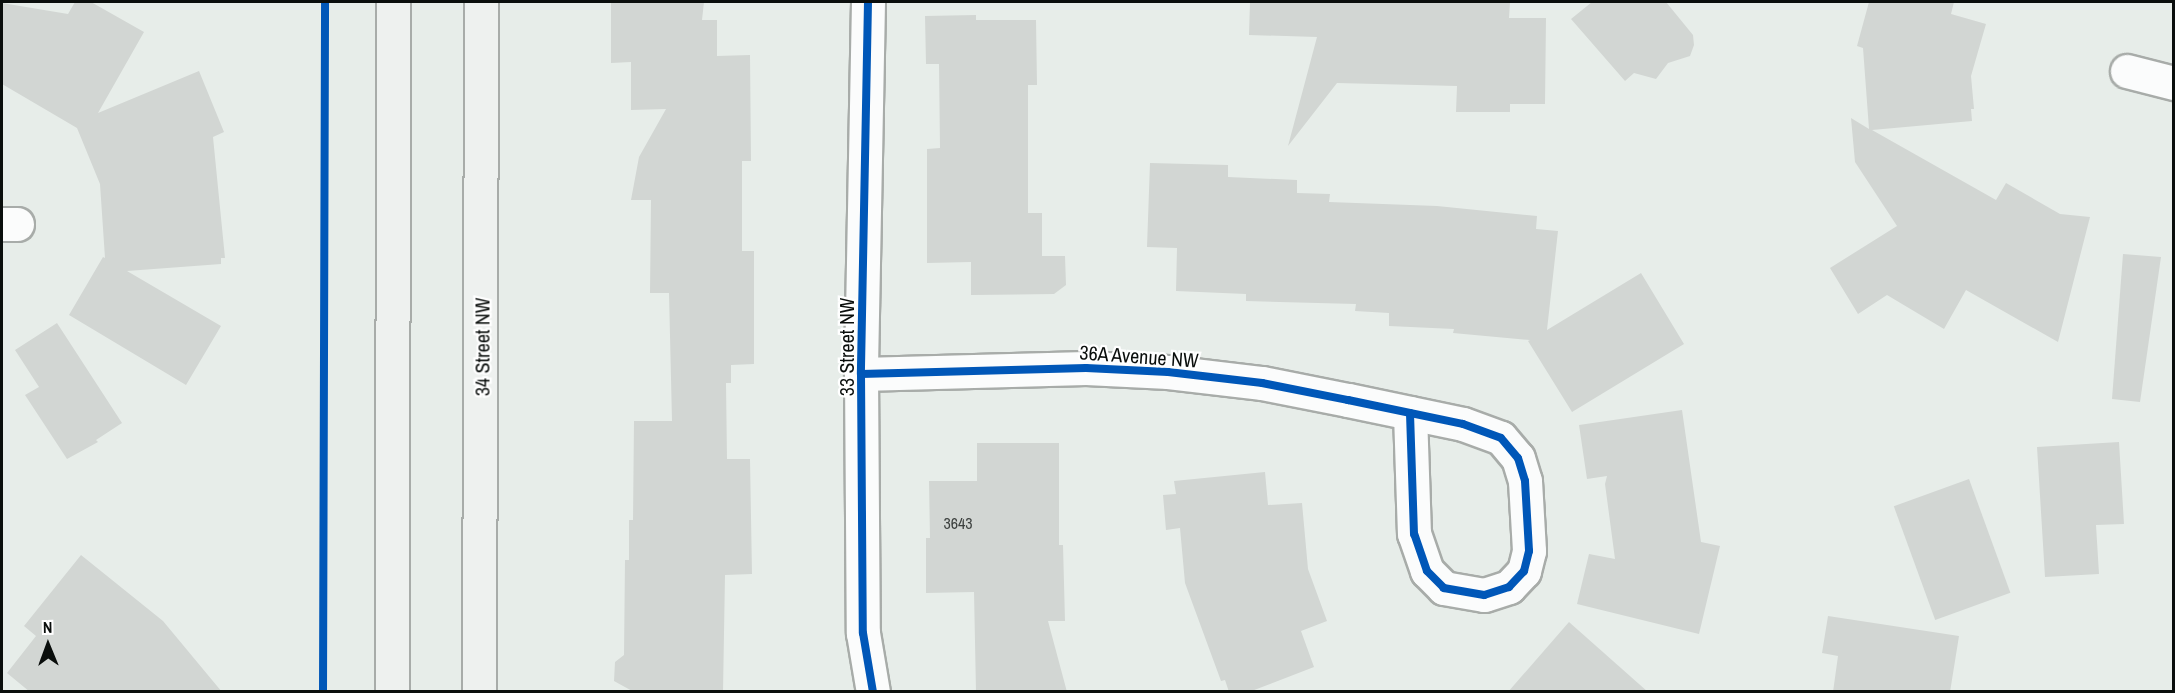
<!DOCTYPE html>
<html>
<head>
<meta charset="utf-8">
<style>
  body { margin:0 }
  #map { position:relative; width:2175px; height:693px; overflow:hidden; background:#e7ede9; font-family:"Archivo Narrow",sans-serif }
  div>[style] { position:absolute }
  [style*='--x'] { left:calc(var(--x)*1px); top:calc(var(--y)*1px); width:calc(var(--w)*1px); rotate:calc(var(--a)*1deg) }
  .building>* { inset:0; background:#d2d6d3; transform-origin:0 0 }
  .roads { filter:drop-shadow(2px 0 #a8aca9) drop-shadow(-2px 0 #a8aca9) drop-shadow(0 2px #a8aca9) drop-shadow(0 -2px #a8aca9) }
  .minor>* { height:33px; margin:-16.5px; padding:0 16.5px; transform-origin:16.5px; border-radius:16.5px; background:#fbfcfc }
  .secondary>* { height:33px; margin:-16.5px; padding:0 16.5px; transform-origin:16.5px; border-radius:16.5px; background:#eef1ef }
  .cycleway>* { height:8px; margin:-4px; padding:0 4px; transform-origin:4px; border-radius:4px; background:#0057b8 }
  span { translate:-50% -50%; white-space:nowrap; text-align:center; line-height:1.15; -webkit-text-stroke:4.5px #fff; paint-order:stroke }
  .number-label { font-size:16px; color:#3c403e }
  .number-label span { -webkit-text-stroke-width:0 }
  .street-label { font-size:20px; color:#0a0e0c }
  .frame { position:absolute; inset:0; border:3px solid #0a0e0c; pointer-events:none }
  .north { position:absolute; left:18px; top:615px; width:60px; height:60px; -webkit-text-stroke:4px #fff; paint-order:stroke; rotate:359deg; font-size:16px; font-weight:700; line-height:24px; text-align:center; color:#0a0e0c }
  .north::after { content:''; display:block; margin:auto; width:21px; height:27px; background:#0a0e0c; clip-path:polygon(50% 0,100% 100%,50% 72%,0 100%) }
</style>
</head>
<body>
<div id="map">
  <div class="building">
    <i style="clip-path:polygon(75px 2px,91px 2px,144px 32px,98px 113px,199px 71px,224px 132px,213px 137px,225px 258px,221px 258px,221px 264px,127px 271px,221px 326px,186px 385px,69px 315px,103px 257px,105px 258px,100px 184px,77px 128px,2px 84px,2px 3px,68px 14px)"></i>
    <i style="clip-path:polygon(611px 2px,704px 2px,702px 20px,717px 20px,717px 56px,750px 55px,751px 161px,742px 161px,742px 251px,754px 251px,754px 364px,731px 365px,731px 383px,726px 383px,727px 459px,750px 459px,752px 574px,725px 575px,723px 692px,634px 692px,614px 681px,615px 662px,624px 655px,625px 560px,629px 560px,629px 520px,633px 520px,634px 421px,672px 421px,669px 293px,650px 293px,651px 200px,631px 200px,639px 157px,666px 109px,631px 110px,631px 62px,611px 63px)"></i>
    <i style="clip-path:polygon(1250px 2px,1510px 2px,1509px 18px,1546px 18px,1545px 104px,1510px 104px,1510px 112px,1456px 112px,1457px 86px,1337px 83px,1288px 146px,1317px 37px,1249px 35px)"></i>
    <i style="clip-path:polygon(1592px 2px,1666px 2px,1693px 35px,1694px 45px,1690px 56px,1668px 63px,1656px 79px,1634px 73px,1625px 81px,1571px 19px)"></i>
    <i style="clip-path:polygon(1869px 2px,1954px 2px,1951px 14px,1986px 24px,1971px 76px,1974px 109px,1971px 109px,1972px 121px,1872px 130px,1996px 200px,2006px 183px,2060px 214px,2090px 217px,2058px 342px,1966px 290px,1944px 329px,1887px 295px,1858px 314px,1830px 268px,1897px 226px,1855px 162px,1851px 118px,1869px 129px,1863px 48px,1857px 46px)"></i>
    <i style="clip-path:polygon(976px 15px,976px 20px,1036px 20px,1037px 85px,1028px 85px,1028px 213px,1042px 213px,1042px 256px,1065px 256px,1066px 285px,1054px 294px,971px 295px,971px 262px,927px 263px,927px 149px,940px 148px,939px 64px,926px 64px,925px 16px)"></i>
    <i style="clip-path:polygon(1150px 163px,1228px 165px,1228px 177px,1297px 180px,1297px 193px,1330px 194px,1329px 202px,1437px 206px,1537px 216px,1536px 229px,1558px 231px,1547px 330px,1641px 273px,1684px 344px,1572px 412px,1528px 341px,1530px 340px,1453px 333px,1454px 329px,1389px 326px,1389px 313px,1355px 311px,1356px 304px,1246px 301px,1246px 294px,1176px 291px,1177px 248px,1147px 247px)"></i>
    <i style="clip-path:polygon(2123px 254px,2161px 257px,2140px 402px,2112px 399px)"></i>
    <i style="clip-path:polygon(57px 323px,122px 423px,96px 440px,98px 442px,67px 459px,25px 395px,39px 387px,15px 350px)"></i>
    <i style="clip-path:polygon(1682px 410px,1701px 542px,1720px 546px,1699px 634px,1577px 604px,1589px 554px,1615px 559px,1605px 484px,1607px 476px,1587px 479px,1579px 425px)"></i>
    <i style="clip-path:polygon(2119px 442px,2124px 524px,2096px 525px,2099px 574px,2045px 577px,2037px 447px)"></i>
    <i style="clip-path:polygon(977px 443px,1059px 443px,1059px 545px,1063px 545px,1065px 621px,1048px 621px,1067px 692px,976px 692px,974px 592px,926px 593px,926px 538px,930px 538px,929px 481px,977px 481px)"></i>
    <i style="clip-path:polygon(1265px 472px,1268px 505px,1302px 503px,1308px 569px,1327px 621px,1301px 631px,1314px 667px,1249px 692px,1229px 692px,1225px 680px,1221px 681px,1185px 583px,1180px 528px,1166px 530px,1163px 495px,1176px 494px,1174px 481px)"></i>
    <i style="left:1969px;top:479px;width:121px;height:80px;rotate:70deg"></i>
    <i style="clip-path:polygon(81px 555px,163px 621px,222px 692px,30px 692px,7px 673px,36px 636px,24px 626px)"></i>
    <i style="clip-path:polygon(1828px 616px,1959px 636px,1950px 692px,1833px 692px,1838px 656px,1822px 653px)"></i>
    <i style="clip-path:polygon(1569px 622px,1648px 692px,1508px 692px)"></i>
  </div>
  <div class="roads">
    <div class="minor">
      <i style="--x:868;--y:2;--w:372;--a:91.1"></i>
      <i style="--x:861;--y:374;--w:259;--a:89.6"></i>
      <i style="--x:863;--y:633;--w:60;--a:80.4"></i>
      <i style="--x:2127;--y:71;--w:49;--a:14.3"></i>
      <i style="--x:2;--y:224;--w:15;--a:0"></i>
      <i style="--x:861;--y:374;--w:225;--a:-1.5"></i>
      <i style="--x:1086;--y:368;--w:82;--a:2.8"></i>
      <i style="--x:1168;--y:372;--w:95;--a:6.7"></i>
      <i style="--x:1262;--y:383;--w:88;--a:11.2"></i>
      <i style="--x:1348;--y:400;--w:117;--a:11.8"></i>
      <i style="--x:1463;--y:424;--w:40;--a:20.2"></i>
      <i style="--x:1501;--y:438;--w:26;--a:50"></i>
      <i style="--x:1518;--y:458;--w:24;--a:73"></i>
      <i style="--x:1525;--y:481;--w:70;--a:86.7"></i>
      <i style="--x:1529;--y:551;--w:21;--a:104"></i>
      <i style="--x:1524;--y:571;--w:22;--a:133"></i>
      <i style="--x:1509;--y:587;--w:26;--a:162"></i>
      <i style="--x:1484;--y:595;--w:41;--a:-170.1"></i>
      <i style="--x:1444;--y:588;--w:24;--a:-135"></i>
      <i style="--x:1427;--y:571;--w:39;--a:-109"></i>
      <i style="--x:1414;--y:534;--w:121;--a:-91.9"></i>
    </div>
    <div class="secondary">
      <i style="--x:392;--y:692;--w:690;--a:-89.92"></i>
      <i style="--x:479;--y:692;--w:690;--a:-89.83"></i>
    </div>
  </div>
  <div class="cycleway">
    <i style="--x:868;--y:2;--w:372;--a:91.1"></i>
    <i style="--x:861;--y:374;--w:259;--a:89.6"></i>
    <i style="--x:863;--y:633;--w:60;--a:80.4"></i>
    <i style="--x:861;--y:374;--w:225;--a:-1.5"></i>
    <i style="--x:1086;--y:368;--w:82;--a:2.8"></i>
    <i style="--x:1168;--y:372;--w:95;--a:6.7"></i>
    <i style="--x:1262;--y:383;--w:88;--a:11.2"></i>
    <i style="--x:1348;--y:400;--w:117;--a:11.8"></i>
    <i style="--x:1463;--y:424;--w:40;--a:20.2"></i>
    <i style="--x:1501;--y:438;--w:26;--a:50"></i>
    <i style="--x:1518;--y:458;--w:24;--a:73"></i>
    <i style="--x:1525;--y:481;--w:70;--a:86.7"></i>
    <i style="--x:1529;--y:551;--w:21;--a:104"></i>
    <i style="--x:1524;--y:571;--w:22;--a:133"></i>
    <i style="--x:1509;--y:587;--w:26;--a:162"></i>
    <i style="--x:1484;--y:595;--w:41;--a:-170.1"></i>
    <i style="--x:1444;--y:588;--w:24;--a:-135"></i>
    <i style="--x:1427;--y:571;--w:39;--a:-109"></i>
    <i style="--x:1414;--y:534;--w:121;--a:-91.9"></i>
    <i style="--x:323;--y:692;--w:690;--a:-89.83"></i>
  </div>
  <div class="number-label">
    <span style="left:958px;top:523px">3643</span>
  </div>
  <div class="street-label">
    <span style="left:482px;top:347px;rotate:-90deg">34 Street NW</span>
    <span style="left:846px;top:347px;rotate:-90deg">33 Street NW</span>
    <span style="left:1139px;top:356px;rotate:4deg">36A Avenue NW</span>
  </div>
  <div class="frame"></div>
  <div class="north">N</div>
</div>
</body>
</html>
